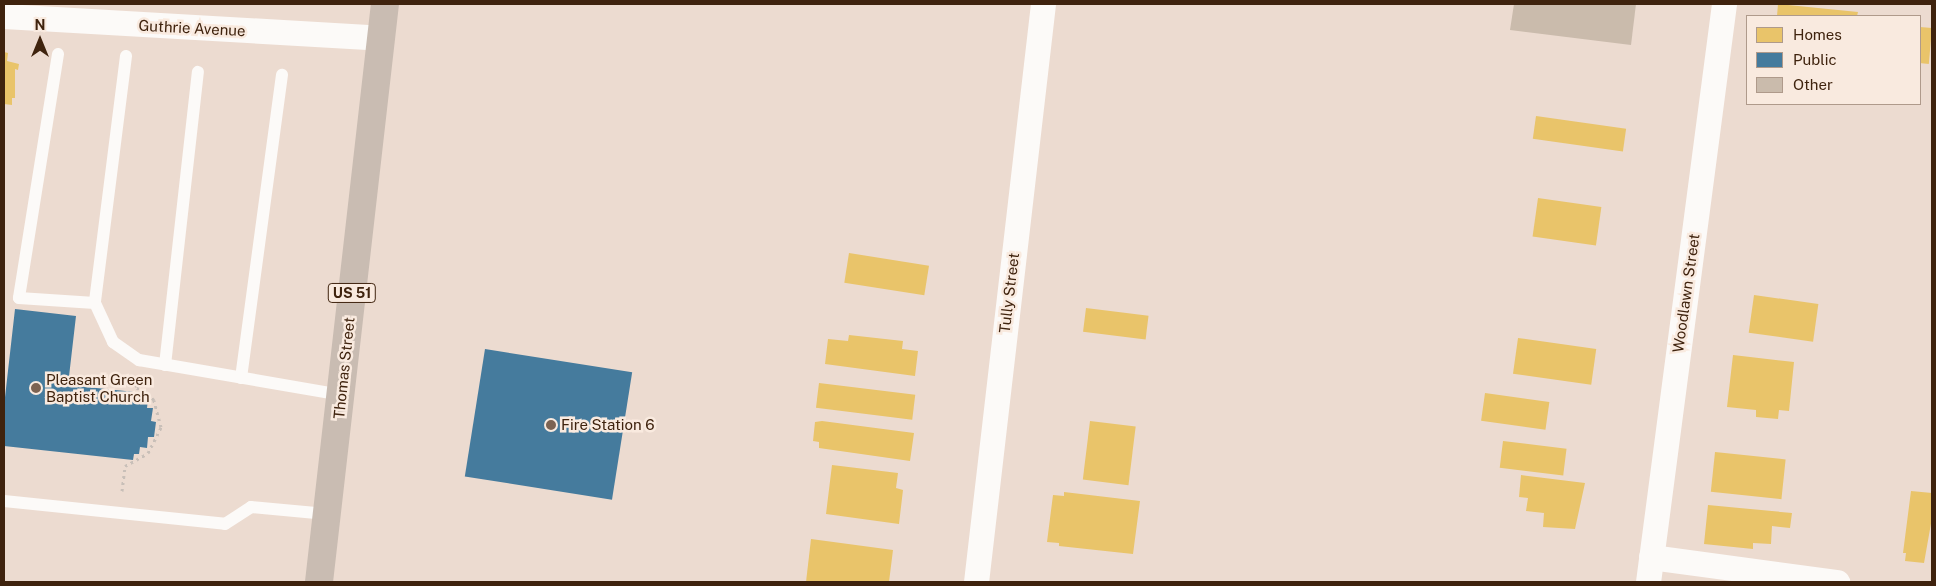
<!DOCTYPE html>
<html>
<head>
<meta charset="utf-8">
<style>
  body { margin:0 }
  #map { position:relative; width:1936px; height:586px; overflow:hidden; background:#ecdbd0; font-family:"Public Sans",sans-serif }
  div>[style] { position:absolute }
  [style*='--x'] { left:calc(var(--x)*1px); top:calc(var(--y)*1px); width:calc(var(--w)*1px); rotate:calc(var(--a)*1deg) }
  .homes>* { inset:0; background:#e9c46a; transform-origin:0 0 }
  .public>* { inset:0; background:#457b9d; transform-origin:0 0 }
  .building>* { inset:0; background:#cabbac }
  .path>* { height:3px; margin-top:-1.5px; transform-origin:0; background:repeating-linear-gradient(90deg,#c8bfb8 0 2.5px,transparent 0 6.5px) }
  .lane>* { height:12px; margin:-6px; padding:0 6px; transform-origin:6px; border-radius:6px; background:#fcfaf8 }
  .street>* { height:25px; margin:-12.5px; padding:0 12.5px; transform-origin:12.5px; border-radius:12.5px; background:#fcfaf8 }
  .primary>* { height:28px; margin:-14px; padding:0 14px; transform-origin:14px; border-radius:14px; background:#c9bcb2 }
  .dots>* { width:14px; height:14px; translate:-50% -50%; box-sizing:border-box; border:2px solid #f9eadf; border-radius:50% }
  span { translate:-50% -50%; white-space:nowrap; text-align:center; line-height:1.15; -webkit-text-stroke:5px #f9eadf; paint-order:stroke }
  .shield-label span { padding:1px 4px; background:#f9eadf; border:1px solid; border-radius:4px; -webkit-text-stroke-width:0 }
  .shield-label { font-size:14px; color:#3f230e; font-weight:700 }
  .street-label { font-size:15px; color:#3f230e }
  .poi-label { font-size:15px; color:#3f230e }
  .left { translate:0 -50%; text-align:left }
  .frame { position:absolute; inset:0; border:5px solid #3f230e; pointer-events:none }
  .legend { position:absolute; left:1746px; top:15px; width:175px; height:90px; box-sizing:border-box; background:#f9eadf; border:1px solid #af9a8b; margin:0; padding:6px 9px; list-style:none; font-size:15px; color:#3f230e }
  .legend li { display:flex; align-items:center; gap:10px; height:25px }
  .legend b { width:25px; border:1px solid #af9a8b }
  .north { position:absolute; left:15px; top:15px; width:50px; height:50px; -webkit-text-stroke:4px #f9eadf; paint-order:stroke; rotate:0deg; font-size:14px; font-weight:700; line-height:20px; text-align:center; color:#3f230e }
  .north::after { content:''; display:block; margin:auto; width:18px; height:22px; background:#3f230e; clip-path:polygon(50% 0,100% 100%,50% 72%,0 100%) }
</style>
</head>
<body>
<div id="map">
  <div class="homes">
    <i style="clip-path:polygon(1778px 4px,1858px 12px,1857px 16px,1777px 16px)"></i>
    <i style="left:1920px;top:27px;width:12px;height:36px;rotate:5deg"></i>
    <i style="clip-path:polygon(4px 52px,8px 53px,7px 61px,19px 64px,18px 70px,15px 69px,15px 98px,12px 98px,12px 105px,4px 104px)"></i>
    <i style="left:1536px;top:116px;width:91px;height:23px;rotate:8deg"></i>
    <i style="left:1538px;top:198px;width:64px;height:39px;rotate:8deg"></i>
    <i style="left:849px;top:253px;width:81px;height:30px;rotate:9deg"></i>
    <i style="left:1754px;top:295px;width:65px;height:38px;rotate:8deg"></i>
    <i style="left:1086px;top:308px;width:63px;height:24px;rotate:7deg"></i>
    <i style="clip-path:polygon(849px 335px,903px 341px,902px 349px,918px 351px,915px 376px,825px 364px,828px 339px,848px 341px)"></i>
    <i style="left:1518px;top:338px;width:79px;height:36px;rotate:8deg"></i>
    <i style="clip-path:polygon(1733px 355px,1794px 362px,1789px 411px,1779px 410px,1778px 419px,1756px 417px,1756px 410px,1727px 407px)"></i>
    <i style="left:819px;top:383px;width:97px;height:25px;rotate:7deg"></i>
    <i style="left:1485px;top:393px;width:65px;height:28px;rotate:8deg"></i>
    <i style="clip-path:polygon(822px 421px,914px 433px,910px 461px,819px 448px,819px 442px,813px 441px,815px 422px)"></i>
    <i style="left:1090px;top:421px;width:46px;height:59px;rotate:7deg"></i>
    <i style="left:1503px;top:441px;width:64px;height:27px;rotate:7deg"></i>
    <i style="left:1715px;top:452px;width:71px;height:40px;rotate:6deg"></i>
    <i style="clip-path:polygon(832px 465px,898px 473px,896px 488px,903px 490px,899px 524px,826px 514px)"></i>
    <i style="clip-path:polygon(1521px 475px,1585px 483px,1575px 529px,1543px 527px,1544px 513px,1526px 511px,1528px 498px,1519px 497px)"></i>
    <i style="clip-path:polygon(1911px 491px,1932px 493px,1932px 518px,1924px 563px,1905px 561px,1906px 553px,1903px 553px)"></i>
    <i style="clip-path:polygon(1064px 492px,1140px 501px,1133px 554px,1059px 546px,1059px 543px,1047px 542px,1053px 495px,1064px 496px)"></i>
    <i style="clip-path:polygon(1708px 505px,1792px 513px,1790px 528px,1772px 526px,1771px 544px,1753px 543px,1753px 549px,1704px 544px)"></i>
    <i style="clip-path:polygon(811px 539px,893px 550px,889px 582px,806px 582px)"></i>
  </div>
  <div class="public">
    <i style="clip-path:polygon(15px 309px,76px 316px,68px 385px,144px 393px,144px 399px,148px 399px,147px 408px,153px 408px,151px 421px,156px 422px,154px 437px,148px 437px,147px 448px,140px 447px,139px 454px,134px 454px,133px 460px,4px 446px,4px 406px)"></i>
    <i style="left:485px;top:349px;width:149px;height:129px;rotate:9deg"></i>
  </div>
  <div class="building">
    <i style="clip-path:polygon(1514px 4px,1636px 4px,1631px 45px,1510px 30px)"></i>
  </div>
  <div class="path">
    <i style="--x:122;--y:491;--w:25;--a:-83"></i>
    <i style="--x:125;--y:466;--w:26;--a:-29"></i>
    <i style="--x:148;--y:453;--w:29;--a:-63"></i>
    <i style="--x:161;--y:427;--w:28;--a:-105"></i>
    <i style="--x:154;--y:400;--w:13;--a:-135"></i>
    <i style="--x:145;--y:391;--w:11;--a:-158"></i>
    <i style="--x:135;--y:387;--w:6;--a:-81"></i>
  </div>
  <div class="lane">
    <i style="--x:58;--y:54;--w:247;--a:99.1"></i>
    <i style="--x:19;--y:298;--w:76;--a:3.8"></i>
    <i style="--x:126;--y:56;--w:249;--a:97.2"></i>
    <i style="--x:95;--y:303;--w:43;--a:65.2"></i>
    <i style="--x:113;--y:342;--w:32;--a:35"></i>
    <i style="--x:139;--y:360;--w:205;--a:9.8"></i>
    <i style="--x:165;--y:365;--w:295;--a:-83.6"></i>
    <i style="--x:241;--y:378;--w:306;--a:-82.3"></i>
    <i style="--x:4;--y:501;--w:222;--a:5.9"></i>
    <i style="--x:225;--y:524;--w:31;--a:-33"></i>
    <i style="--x:251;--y:507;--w:76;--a:5.3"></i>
  </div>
  <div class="street">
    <i style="--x:4;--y:16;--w:377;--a:3.3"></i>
    <i style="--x:1651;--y:557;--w:188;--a:7.7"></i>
    <i style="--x:976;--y:582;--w:582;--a:-83.39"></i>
    <i style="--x:1648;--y:582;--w:583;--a:-82.51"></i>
  </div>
  <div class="primary">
    <i style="--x:319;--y:582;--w:582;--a:-83.49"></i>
  </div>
  <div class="dots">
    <i style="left:36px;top:388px;background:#7c6352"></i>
    <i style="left:551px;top:425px;background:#7c6352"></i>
  </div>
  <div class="shield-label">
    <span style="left:352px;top:293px">US 51</span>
  </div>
  <div class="street-label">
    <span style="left:192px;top:28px;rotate:3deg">Guthrie Avenue</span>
    <span style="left:1009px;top:293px;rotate:-83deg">Tully Street</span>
    <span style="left:1686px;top:293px;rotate:-82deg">Woodlawn Street</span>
    <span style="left:344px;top:368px;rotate:-84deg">Thomas Street</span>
  </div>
  <div class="poi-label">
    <span class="left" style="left:46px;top:388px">Pleasant Green<br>Baptist Church</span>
    <span class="left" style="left:561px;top:425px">Fire Station 6</span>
  </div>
  <div class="frame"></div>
  <ul class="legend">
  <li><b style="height:14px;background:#e9c46a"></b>Homes</li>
  <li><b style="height:14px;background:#457b9d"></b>Public</li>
  <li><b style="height:14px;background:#cabbac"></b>Other</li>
  </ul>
  <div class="north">N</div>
</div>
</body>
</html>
